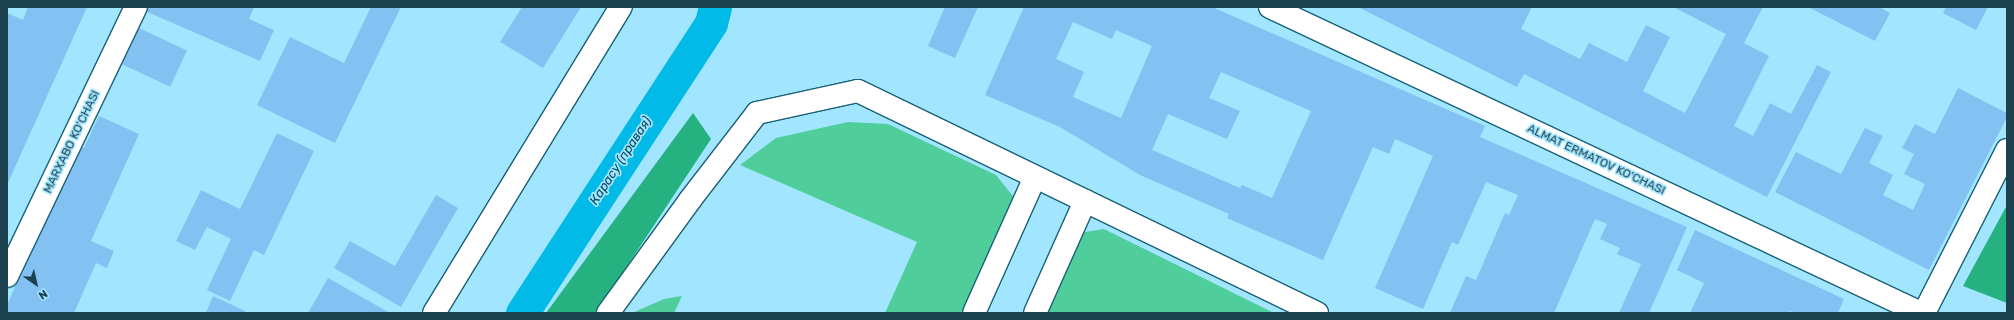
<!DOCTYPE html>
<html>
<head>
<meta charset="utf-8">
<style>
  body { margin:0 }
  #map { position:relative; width:2014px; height:320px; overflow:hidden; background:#a1e5ff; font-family:Rubik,sans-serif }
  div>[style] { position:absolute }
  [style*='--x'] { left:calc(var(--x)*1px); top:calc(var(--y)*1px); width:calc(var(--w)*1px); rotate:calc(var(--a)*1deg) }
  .green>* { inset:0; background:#4fce9b }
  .forest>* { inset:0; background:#26b180 }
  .canal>* { height:33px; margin:-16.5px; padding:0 16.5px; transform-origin:16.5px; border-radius:16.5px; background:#01bae7 }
  .building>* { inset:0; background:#83c1f3; transform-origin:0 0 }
  .roads { filter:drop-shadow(1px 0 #186177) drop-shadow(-1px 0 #186177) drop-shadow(0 1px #186177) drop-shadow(0 -1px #186177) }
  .minor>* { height:22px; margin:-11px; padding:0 11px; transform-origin:11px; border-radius:11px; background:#fff }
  span { translate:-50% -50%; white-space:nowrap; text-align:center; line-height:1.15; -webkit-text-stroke:3.5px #a1e5ff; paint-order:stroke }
  .street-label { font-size:12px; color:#1d424f }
  .water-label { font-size:13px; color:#06485a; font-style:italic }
  .frame { position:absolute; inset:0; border:8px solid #1d424f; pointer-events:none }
  .north { position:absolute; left:16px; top:264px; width:40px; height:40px; -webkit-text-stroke:3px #a1e5ff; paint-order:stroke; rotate:146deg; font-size:11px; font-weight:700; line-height:16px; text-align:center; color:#1d424f }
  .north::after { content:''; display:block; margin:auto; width:14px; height:18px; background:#1d424f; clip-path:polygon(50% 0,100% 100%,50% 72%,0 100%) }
</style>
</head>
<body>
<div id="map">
  <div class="green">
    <i style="clip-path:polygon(848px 122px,888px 124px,996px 175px,1016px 200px,961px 313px,885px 313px,917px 242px,740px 165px,776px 138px)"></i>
    <i style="clip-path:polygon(1104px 229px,1274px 313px,1042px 313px,1073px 241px,1085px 232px)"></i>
    <i style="clip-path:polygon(682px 296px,674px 313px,632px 313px,664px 299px)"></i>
  </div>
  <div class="forest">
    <i style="clip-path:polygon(693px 113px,711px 139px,596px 313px,546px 313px)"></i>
    <i style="clip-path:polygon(2007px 205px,2007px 303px,1963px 286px)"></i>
  </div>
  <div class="canal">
    <i style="--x:522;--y:313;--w:346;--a:-56.9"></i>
    <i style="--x:711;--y:23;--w:16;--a:-76"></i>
  </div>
  <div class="building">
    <i style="clip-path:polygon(28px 7px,87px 7px,7px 185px,7px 13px,23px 20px)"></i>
    <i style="clip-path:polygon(146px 7px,254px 7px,249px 19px,274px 30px,260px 61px,145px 11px)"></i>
    <i style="clip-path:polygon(371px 7px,401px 7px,335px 143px,257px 105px,290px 37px,344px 63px)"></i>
    <i style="clip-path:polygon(522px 7px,581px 7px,543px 68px,500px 42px)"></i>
    <i style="clip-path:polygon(945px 7px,978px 7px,955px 58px,928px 46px)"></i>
    <i style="clip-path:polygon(evenodd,1024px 7px,1212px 7px,1485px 126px,1480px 137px,1687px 227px,1649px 313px,1619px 313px,1641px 264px,1617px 254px,1620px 248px,1600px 239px,1607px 224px,1595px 219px,1554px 313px,1450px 313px,1466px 276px,1476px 280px,1505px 213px,1509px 215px,1518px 195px,1486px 182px,1458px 245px,1452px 242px,1423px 309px,1375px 288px,1433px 156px,1395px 139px,1389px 154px,1373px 147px,1323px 260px,1227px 218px,1229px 214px,1140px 175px,1060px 127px,985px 95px,1024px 7px,1073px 22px,1112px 39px,1116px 30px,1152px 46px,1121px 118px,1073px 97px,1084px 72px,1056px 59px,1073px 22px,1024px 7px,1221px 72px,1311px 111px,1272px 198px,1242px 185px,1240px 188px,1152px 150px,1168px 114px,1227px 139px,1240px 111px,1209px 98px,1221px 72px)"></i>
    <i style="clip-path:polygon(1358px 7px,1532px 7px,1521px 29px,1580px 59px,1589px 43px,1627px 62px,1646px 25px,1670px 37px,1643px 91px,1685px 113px,1726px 34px,1673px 7px,1763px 7px,1744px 43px,1769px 56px,1734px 126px,1753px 136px,1770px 103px,1791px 114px,1817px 65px,1831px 72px,1767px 197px,1524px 74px,1517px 87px)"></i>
    <i style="clip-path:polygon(1808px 7px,1879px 7px,1890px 13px,1875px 41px)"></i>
    <i style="clip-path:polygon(1946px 7px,1988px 7px,1976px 30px,1943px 13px)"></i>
    <i style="left:139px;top:28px;width:53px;height:40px;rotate:25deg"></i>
    <i style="clip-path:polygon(1958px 88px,2007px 113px,2007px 117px,1929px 270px,1775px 192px,1796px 152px,1841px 174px,1865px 128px,1883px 136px,1869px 163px,1893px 175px,1883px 195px,1913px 210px,1925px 184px,1904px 174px,1914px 154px,1902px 148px,1915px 124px,1935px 134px)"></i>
    <i style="clip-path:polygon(99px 116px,139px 134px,91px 241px,114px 251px,107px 268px,96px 263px,74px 313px,7px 313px,7px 305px,78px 145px,84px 148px)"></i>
    <i style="clip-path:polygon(277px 133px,314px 151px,264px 255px,254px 250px,230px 301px,207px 290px,231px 239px,207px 227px,195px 250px,176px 241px,201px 190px,240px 209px)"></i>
    <i style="clip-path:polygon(436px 195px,458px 208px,401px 307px,334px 268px,350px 241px,395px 266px)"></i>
    <i style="clip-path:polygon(1695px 230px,1844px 299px,1838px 313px,1795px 313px,1790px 311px,1789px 313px,1690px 313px,1704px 283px,1677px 270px)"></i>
    <i style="clip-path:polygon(328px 278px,390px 313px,308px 313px)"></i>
    <i style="clip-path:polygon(213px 296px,245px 311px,244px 313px,206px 313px)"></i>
  </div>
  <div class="roads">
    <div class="minor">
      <i style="--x:1270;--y:7;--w:719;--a:25.18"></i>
      <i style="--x:7;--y:276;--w:298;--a:-64.4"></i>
      <i style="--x:434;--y:313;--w:359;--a:-58.6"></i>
      <i style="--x:608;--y:313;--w:140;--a:-54"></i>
      <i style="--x:690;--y:200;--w:110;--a:-52.4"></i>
      <i style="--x:757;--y:113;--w:103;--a:-12.3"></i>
      <i style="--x:858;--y:91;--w:510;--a:25.81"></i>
      <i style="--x:974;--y:313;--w:149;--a:-65.8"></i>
      <i style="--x:1035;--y:313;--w:123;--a:-65.9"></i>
      <i style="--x:1924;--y:313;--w:183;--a:-63"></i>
    </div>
  </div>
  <div class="street-label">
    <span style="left:72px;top:142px;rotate:-64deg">MARXABO KO'CHASI</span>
    <span style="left:1596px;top:160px;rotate:25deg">ALMAT ERMATOV KO'CHASI</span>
  </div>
  <div class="water-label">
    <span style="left:621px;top:161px;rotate:-57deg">Карасу (правая)</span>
  </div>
  <div class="frame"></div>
  <div class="north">N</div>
</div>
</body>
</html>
